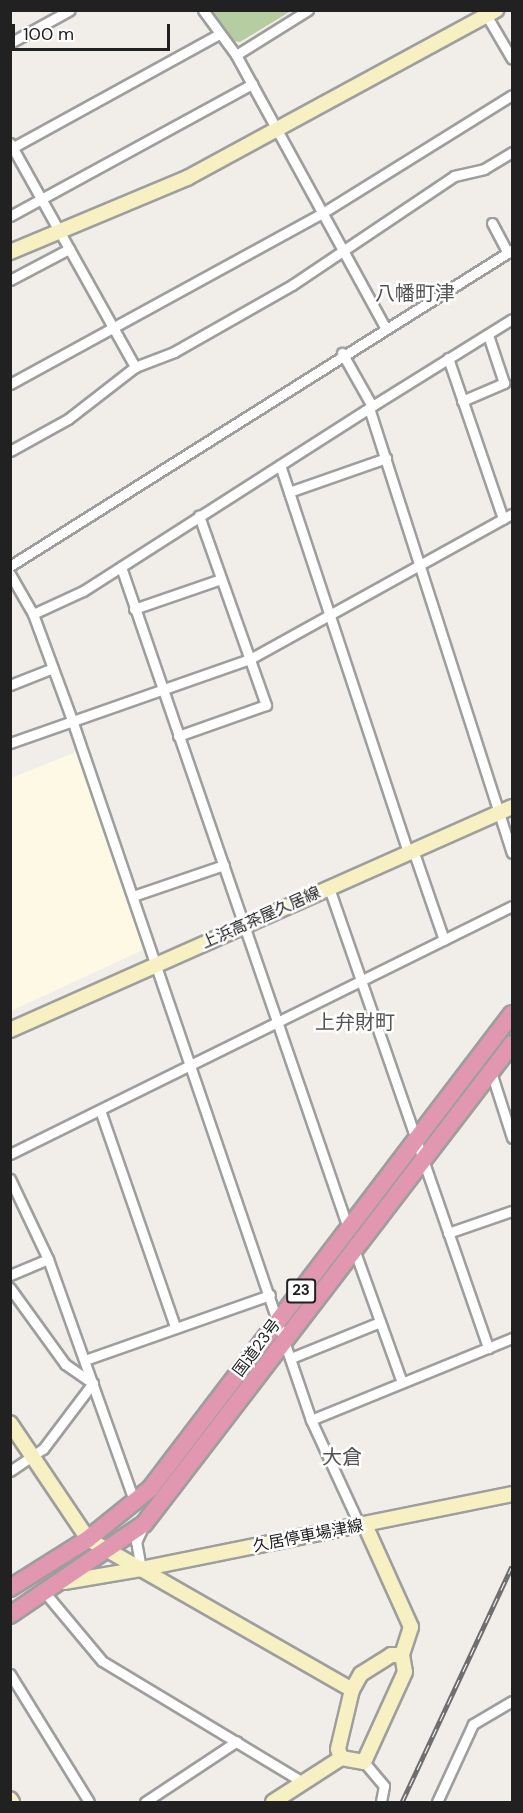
<!DOCTYPE html>
<html>
<head>
<meta charset="utf-8">
<style>
  body { margin:0 }
  #map { position:relative; width:523px; height:1813px; overflow:hidden; background:#f1ede9; font-family:"DM Sans","Noto Sans JP",sans-serif }
  div>[style] { position:absolute }
  [style*='--x'] { left:calc(var(--x)*1px); top:calc(var(--y)*1px); width:calc(var(--w)*1px); rotate:calc(var(--a)*1deg) }
  .education>* { inset:0; background:#fdf9e5 }
  .forest>* { inset:0; background:#b5cda0 }
  .roads { filter:drop-shadow(2px 0 #9e9e9e) drop-shadow(-2px 0 #9e9e9e) drop-shadow(0 2px #9e9e9e) drop-shadow(0 -2px #9e9e9e) }
  .street>* { height:9px; margin:-4.5px; padding:0 4.5px; transform-origin:4.5px; border-radius:4.5px; background:#fff }
  .secondary>* { height:14px; margin:-7px; padding:0 7px; transform-origin:7px; border-radius:7px; background:#f6f0c2 }
  .highway>* { height:16px; margin:-8px; padding:0 8px; transform-origin:8px; border-radius:8px; background:#e297b1 }
  .rail>* { height:5px; margin-top:-2.5px; transform-origin:0; background:repeating-linear-gradient(90deg,#fff 0 9px,#6f6f6f 0 18px); box-sizing:border-box; border-block:2px solid #6f6f6f }
  span { translate:-50% -50%; white-space:nowrap; text-align:center; line-height:1.15; -webkit-text-stroke:5px #fff; paint-order:stroke }
  .shield-label span { padding:2px 4px; background:#fff; border:2px solid; border-radius:4px; -webkit-text-stroke-width:0 }
  .shield-label { font-size:15px; color:#212121; font-weight:700 }
  .street-label { font-size:16px; color:#212121 }
  .quarter-label { font-size:20px; color:#545454 }
  .frame { position:absolute; inset:0; border:12px solid #212121; pointer-events:none }
  .scale { position:absolute; left:12px; top:24px; width:158px; height:27px; box-sizing:border-box; border:3px solid #212121; border-top:0; padding-left:8px; font-size:18px; line-height:21px; white-space:nowrap; color:#212121; -webkit-text-stroke:4px #fff; paint-order:stroke }
</style>
</head>
<body>
<div id="map">
  <div class="education">
    <i style="clip-path:polygon(76px 752px,145px 949px,11px 1011px,11px 778px)"></i>
  </div>
  <div class="forest">
    <i style="clip-path:polygon(212px 11px,291px 11px,240px 42px,233px 41px)"></i>
  </div>
  <div class="roads">
    <div class="street">
      <i style="--x:203;--y:10;--w:56;--a:53.7"></i>
      <i style="--x:236;--y:55;--w:310;--a:61.3"></i>
      <i style="--x:485;--y:13;--w:53;--a:59.6"></i>
      <i style="--x:10;--y:43;--w:68;--a:-28.8"></i>
      <i style="--x:236;--y:55;--w:85;--a:-32"></i>
      <i style="--x:10;--y:143;--w:257;--a:60.8"></i>
      <i style="--x:10;--y:149;--w:239;--a:-28.8"></i>
      <i style="--x:10;--y:216;--w:276;--a:-28.6"></i>
      <i style="--x:492;--y:223;--w:34;--a:62"></i>
      <i style="--x:10;--y:280;--w:67;--a:-27.7"></i>
      <i style="--x:342;--y:353;--w:61;--a:60.5"></i>
      <i style="--x:448;--y:358;--w:170;--a:71.1"></i>
      <i style="--x:10;--y:384;--w:358;--a:-28.7"></i>
      <i style="--x:324;--y:212;--w:221;--a:-31.9"></i>
      <i style="--x:462;--y:401;--w:46;--a:-23.2"></i>
      <i style="--x:504;--y:383;--w:51;--a:-108.4"></i>
      <i style="--x:369;--y:408;--w:168;--a:-31.9"></i>
      <i style="--x:10;--y:451;--w:66;--a:-28.9"></i>
      <i style="--x:68;--y:419;--w:85;--a:-37.8"></i>
      <i style="--x:135;--y:367;--w:42;--a:-21"></i>
      <i style="--x:174;--y:352;--w:136;--a:-29.6"></i>
      <i style="--x:292;--y:285;--w:195;--a:-33.9"></i>
      <i style="--x:454;--y:176;--w:31;--a:-13"></i>
      <i style="--x:484;--y:169;--w:33;--a:-31"></i>
      <i style="--x:280;--y:465;--w:409;--a:71.7"></i>
      <i style="--x:289;--y:492;--w:103;--a:-19.3"></i>
      <i style="--x:10;--y:566;--w:593;--a:-32.19"></i>
      <i style="--x:121;--y:567;--w:699;--a:71.05"></i>
      <i style="--x:10;--y:574;--w:46;--a:60.1"></i>
      <i style="--x:33;--y:614;--w:113;--a:69.8"></i>
      <i style="--x:72;--y:720;--w:740;--a:71.15"></i>
      <i style="--x:311;--y:1420;--w:117;--a:65.2"></i>
      <i style="--x:134;--y:609;--w:92;--a:-19"></i>
      <i style="--x:33;--y:614;--w:55;--a:-24.7"></i>
      <i style="--x:83;--y:591;--w:340;--a:-32.6"></i>
      <i style="--x:369;--y:408;--w:467;--a:72.2"></i>
      <i style="--x:10;--y:685;--w:46;--a:-21.6"></i>
      <i style="--x:178;--y:736;--w:93;--a:-19.4"></i>
      <i style="--x:266;--y:705;--w:201;--a:-109.5"></i>
      <i style="--x:10;--y:743;--w:254;--a:-19.3"></i>
      <i style="--x:250;--y:659;--w:299;--a:-29"></i>
      <i style="--x:413;--y:850;--w:95;--a:71"></i>
      <i style="--x:329;--y:888;--w:487;--a:70.9"></i>
      <i style="--x:133;--y:896;--w:96;--a:-18.8"></i>
      <i style="--x:491;--y:1072;--w:69;--a:72.3"></i>
      <i style="--x:100;--y:1110;--w:230;--a:70.9"></i>
      <i style="--x:10;--y:1154;--w:560;--a:-26.29"></i>
      <i style="--x:10;--y:1179;--w:89;--a:64.6"></i>
      <i style="--x:48;--y:1259;--w:260;--a:70.4"></i>
      <i style="--x:448;--y:1233;--w:68;--a:-19"></i>
      <i style="--x:354;--y:1249;--w:141;--a:70.2"></i>
      <i style="--x:10;--y:1275;--w:41;--a:-22.8"></i>
      <i style="--x:10;--y:1288;--w:94;--a:54.1"></i>
      <i style="--x:65;--y:1364;--w:33;--a:35"></i>
      <i style="--x:291;--y:1358;--w:96;--a:-22"></i>
      <i style="--x:85;--y:1360;--w:196;--a:-19.4"></i>
      <i style="--x:311;--y:1420;--w:217;--a:-22.2"></i>
      <i style="--x:10;--y:1471;--w:40;--a:-34"></i>
      <i style="--x:43;--y:1449;--w:83;--a:-52.9"></i>
      <i style="--x:141;--y:1569;--w:27;--a:-100"></i>
      <i style="--x:136;--y:1542;--w:14;--a:-65"></i>
      <i style="--x:46;--y:1594;--w:87;--a:50.1"></i>
      <i style="--x:102;--y:1661;--w:236;--a:31.1"></i>
      <i style="--x:10;--y:1674;--w:150;--a:58.3"></i>
      <i style="--x:364;--y:1762;--w:31;--a:50"></i>
      <i style="--x:384;--y:1786;--w:16;--a:101"></i>
      <i style="--x:145;--y:1802;--w:110;--a:-33.5"></i>
      <i style="--x:437;--y:1802;--w:86;--a:-65.2"></i>
      <i style="--x:473;--y:1724;--w:45;--a:-30.5"></i>
    </div>
    <div class="secondary">
      <i style="--x:10;--y:252;--w:192;--a:-22.7"></i>
      <i style="--x:187;--y:178;--w:352;--a:-28.5"></i>
      <i style="--x:10;--y:1030;--w:549;--a:-23.95"></i>
      <i style="--x:10;--y:1423;--w:140;--a:56.1"></i>
      <i style="--x:88;--y:1539;--w:61;--a:29.5"></i>
      <i style="--x:141;--y:1569;--w:379;--a:-11.4"></i>
      <i style="--x:365;--y:1525;--w:112;--a:65.7"></i>
      <i style="--x:411;--y:1627;--w:29;--a:108"></i>
      <i style="--x:64;--y:1582;--w:78;--a:-9.6"></i>
      <i style="--x:141;--y:1569;--w:243;--a:29.8"></i>
      <i style="--x:391;--y:1655;--w:11;--a:0"></i>
      <i style="--x:402;--y:1655;--w:17;--a:80"></i>
      <i style="--x:405;--y:1672;--w:99;--a:114.5"></i>
      <i style="--x:364;--y:1762;--w:23;--a:-170"></i>
      <i style="--x:341;--y:1758;--w:9;--a:-108"></i>
      <i style="--x:338;--y:1749;--w:61;--a:-76.7"></i>
      <i style="--x:352;--y:1690;--w:18;--a:-61"></i>
      <i style="--x:361;--y:1674;--w:36;--a:-32"></i>
      <i style="--x:10;--y:1799;--w:4;--a:56"></i>
      <i style="--x:273;--y:1802;--w:81;--a:-32.9"></i>
    </div>
    <div class="highway">
      <i style="--x:10;--y:1588;--w:92;--a:-32.1"></i>
      <i style="--x:88;--y:1539;--w:80;--a:-38.9"></i>
      <i style="--x:150;--y:1489;--w:597;--a:-52.69"></i>
      <i style="--x:10;--y:1615;--w:162;--a:-34.2"></i>
      <i style="--x:144;--y:1524;--w:605;--a:-52.52"></i>
    </div>
  </div>
  <div class="rail">
    <i style="--x:402;--y:1802;--w:260;--a:-65"></i>
  </div>
  <div class="shield-label">
    <span style="left:301px;top:1291px">23</span>
  </div>
  <div class="street-label">
    <span style="left:261px;top:918px;rotate:-24deg">上浜高茶屋久居線</span>
    <span style="left:257px;top:1348px;rotate:-53deg">国道23号</span>
    <span style="left:308px;top:1536px;rotate:-11deg">久居停車場津線</span>
  </div>
  <div class="quarter-label">
    <span style="left:415px;top:293px">八幡町津</span>
    <span style="left:355px;top:1022px">上弁財町</span>
    <span style="left:342px;top:1457px">大倉</span>
  </div>
  <div class="frame"></div>
  <div class="scale">100 m</div>
</div>
</body>
</html>
